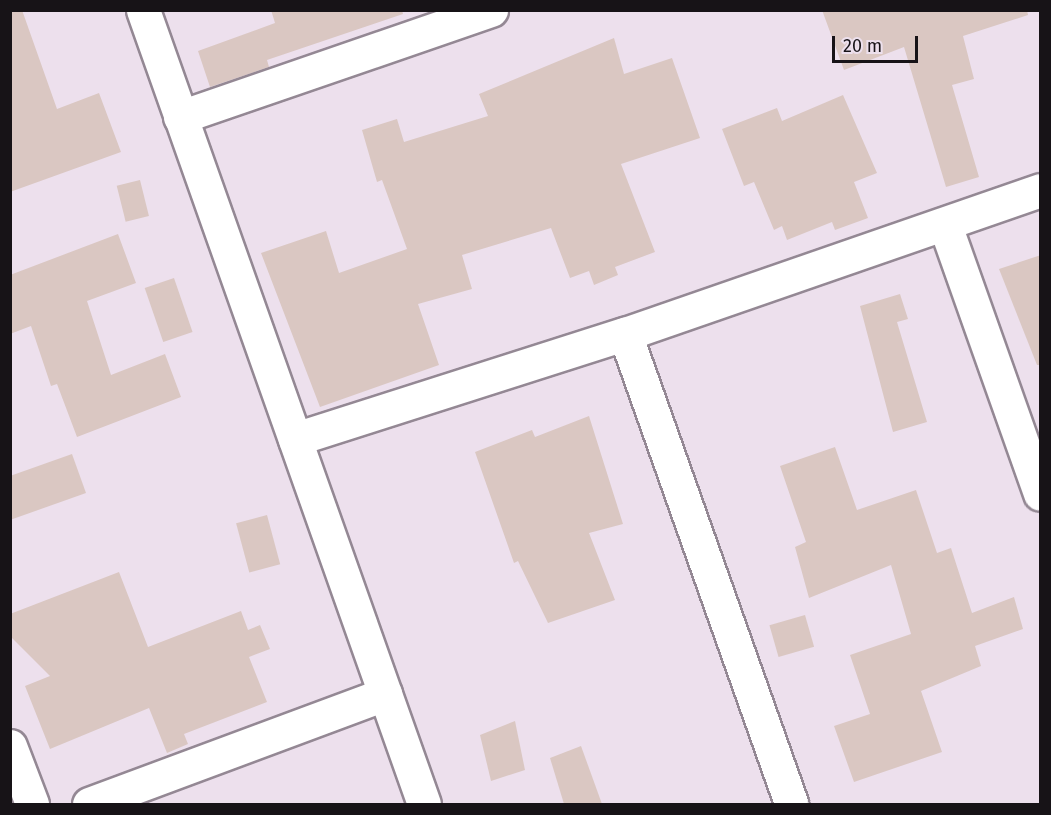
<!DOCTYPE html>
<html>
<head>
<meta charset="utf-8">
<style>
  body { margin:0 }
  #map { position:relative; width:1051px; height:815px; overflow:hidden; background:#ede0ed; font-family:"Fira Sans",sans-serif }
  div>[style] { position:absolute }
  [style*='--x'] { left:calc(var(--x)*1px); top:calc(var(--y)*1px); width:calc(var(--w)*1px); rotate:calc(var(--a)*1deg) }
  .building>* { inset:0; background:#dac7c2; transform-origin:0 0 }
  .roads { filter:drop-shadow(2px 0 #948894) drop-shadow(-2px 0 #948894) drop-shadow(0 2px #948894) drop-shadow(0 -2px #948894) }
  .minor>* { height:33px; margin:-16.5px; padding:0 16.5px; transform-origin:16.5px; border-radius:16.5px; background:#fff }
  span { translate:-50% -50%; white-space:nowrap; text-align:center; line-height:1.15; -webkit-text-stroke:4.5px #ede0ed; paint-order:stroke }
  .frame { position:absolute; inset:0; border:12px solid #171317; pointer-events:none }
  .scale { position:absolute; left:832px; top:36px; width:86px; height:27px; box-sizing:border-box; border:3px solid #171317; border-top:0; padding-left:8px; font-size:18px; line-height:21px; white-space:nowrap; color:#171317; -webkit-text-stroke:4px #ede0ed; paint-order:stroke }
</style>
</head>
<body>
<div id="map">
  <div class="building">
    <i style="clip-path:polygon(10px 10px,22px 10px,57px 109px,99px 93px,121px 152px,10px 192px)"></i>
    <i style="clip-path:polygon(271px 10px,402px 10px,403px 14px,267px 60px,269px 67px,210px 87px,198px 51px,275px 23px)"></i>
    <i style="clip-path:polygon(822px 10px,1027px 10px,1028px 15px,963px 36px,974px 79px,952px 85px,979px 177px,946px 187px,904px 47px,844px 70px)"></i>
    <i style="clip-path:polygon(614px 38px,624px 74px,672px 58px,700px 138px,621px 164px,655px 252px,615px 267px,618px 275px,594px 285px,589px 271px,570px 278px,551px 228px,462px 255px,472px 289px,418px 304px,439px 365px,320px 407px,261px 253px,326px 231px,339px 273px,407px 249px,382px 180px,377px 182px,362px 130px,397px 119px,404px 142px,488px 116px,479px 94px)"></i>
    <i style="clip-path:polygon(843px 95px,877px 173px,854px 182px,868px 218px,835px 230px,832px 222px,787px 240px,782px 226px,774px 230px,754px 182px,744px 186px,722px 129px,777px 108px,782px 121px)"></i>
    <i style="left:140px;top:180px;width:37px;height:24px;rotate:76deg"></i>
    <i style="clip-path:polygon(118px 234px,136px 283px,87px 301px,111px 375px,165px 354px,181px 397px,77px 437px,57px 384px,51px 386px,31px 326px,10px 334px,10px 275px)"></i>
    <i style="clip-path:polygon(1041px 255px,1041px 365px,1037px 365px,999px 269px)"></i>
    <i style="left:174px;top:278px;width:57px;height:31px;rotate:71deg"></i>
    <i style="clip-path:polygon(900px 294px,908px 319px,897px 322px,927px 422px,893px 432px,860px 306px)"></i>
    <i style="clip-path:polygon(589px 416px,623px 524px,589px 533px,615px 600px,548px 623px,518px 561px,514px 563px,475px 452px,532px 430px,535px 437px)"></i>
    <i style="clip-path:polygon(835px 447px,857px 510px,916px 490px,937px 553px,951px 548px,972px 613px,1014px 597px,1023px 629px,975px 646px,981px 666px,921px 691px,942px 752px,854px 782px,834px 726px,870px 714px,850px 655px,911px 634px,891px 565px,809px 598px,795px 547px,806px 542px,780px 466px)"></i>
    <i style="clip-path:polygon(72px 454px,86px 493px,10px 520px,10px 476px)"></i>
    <i style="left:267px;top:515px;width:51px;height:32px;rotate:75deg"></i>
    <i style="clip-path:polygon(119px 572px,148px 647px,241px 611px,248px 630px,260px 625px,270px 649px,249px 657px,267px 702px,184px 734px,188px 744px,167px 753px,149px 708px,50px 749px,25px 686px,50px 676px,10px 636px,10px 614px)"></i>
    <i style="left:805px;top:615px;width:33px;height:37px;rotate:74deg"></i>
    <i style="clip-path:polygon(515px 721px,525px 770px,491px 781px,480px 735px)"></i>
    <i style="clip-path:polygon(581px 746px,602px 804px,564px 804px,550px 758px)"></i>
  </div>
  <div class="roads">
    <div class="minor">
      <i style="--x:143;--y:10;--w:842;--a:70.51"></i>
      <i style="--x:180;--y:117;--w:329;--a:-19"></i>
      <i style="--x:945;--y:225;--w:285;--a:70.5"></i>
      <i style="--x:625;--y:334;--w:498;--a:70.5"></i>
      <i style="--x:295;--y:439;--w:346;--a:-17.7"></i>
      <i style="--x:625;--y:334;--w:439;--a:-19.1"></i>
      <i style="--x:10;--y:746;--w:62;--a:69.2"></i>
      <i style="--x:89;--y:804;--w:316;--a:-20.4"></i>
    </div>
  </div>
  <div class="frame"></div>
  <div class="scale">20 m</div>
</div>
</body>
</html>
